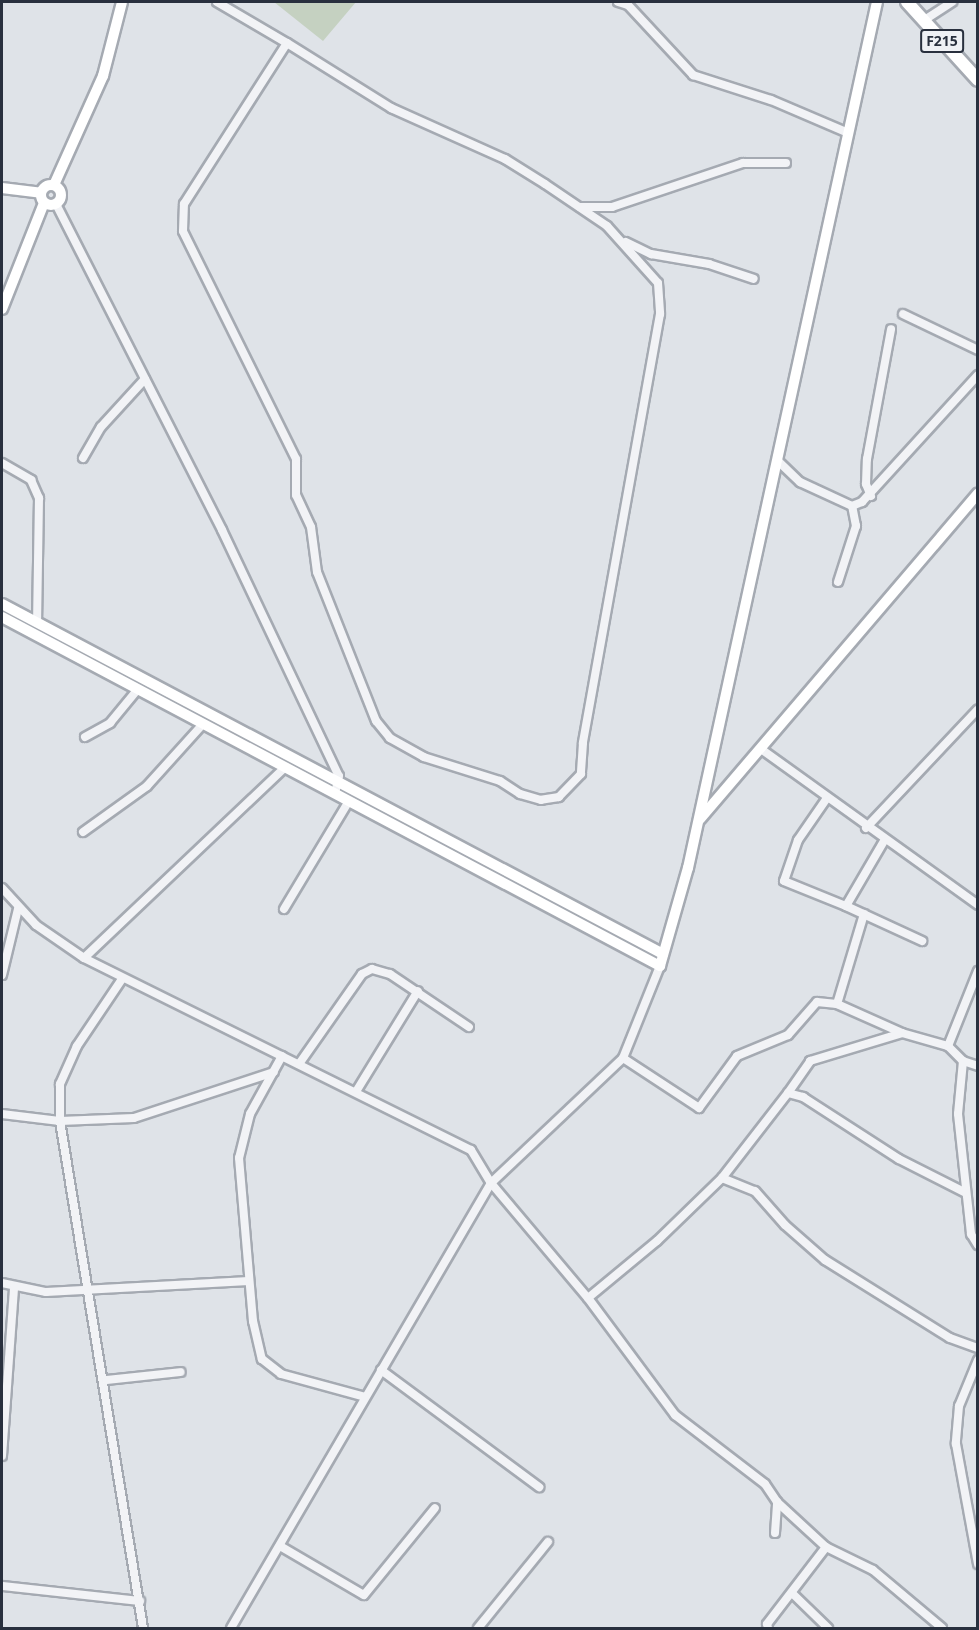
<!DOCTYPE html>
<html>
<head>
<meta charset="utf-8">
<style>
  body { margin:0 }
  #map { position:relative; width:979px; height:1630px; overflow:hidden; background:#dfe3e8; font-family:"Noto Sans",sans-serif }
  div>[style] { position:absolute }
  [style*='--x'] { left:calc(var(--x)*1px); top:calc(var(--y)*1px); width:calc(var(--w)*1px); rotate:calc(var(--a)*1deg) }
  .green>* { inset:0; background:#c5d1c1 }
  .roads { filter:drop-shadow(2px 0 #a5aab2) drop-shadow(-2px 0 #a5aab2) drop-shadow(0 2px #a5aab2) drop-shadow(0 -2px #a5aab2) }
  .street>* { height:8px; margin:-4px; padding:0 4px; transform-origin:4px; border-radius:4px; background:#f2f3f6 }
  .secondary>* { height:10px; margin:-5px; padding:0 5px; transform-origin:5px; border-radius:5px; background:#fff }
  .secondary>.ring { margin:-5px; padding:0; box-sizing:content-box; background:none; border:10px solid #fff; border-radius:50% }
  .primary>* { height:12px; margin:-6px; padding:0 6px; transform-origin:6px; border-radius:6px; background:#fff }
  span { translate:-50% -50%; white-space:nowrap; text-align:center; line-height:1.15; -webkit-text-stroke:6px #eff1f5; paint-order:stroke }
  .shield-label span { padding:2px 4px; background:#eff1f5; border:2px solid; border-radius:4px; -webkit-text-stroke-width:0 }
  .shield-label { font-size:14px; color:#29303e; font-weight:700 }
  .frame { position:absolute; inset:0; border:3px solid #29303e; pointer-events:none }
</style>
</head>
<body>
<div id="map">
  <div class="green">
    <i style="clip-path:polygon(274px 2px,356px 2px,323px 41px)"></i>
  </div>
  <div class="roads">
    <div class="street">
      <i style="--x:217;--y:2;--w:81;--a:30.4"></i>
      <i style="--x:287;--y:43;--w:123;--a:32"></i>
      <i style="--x:391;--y:108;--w:125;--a:24.1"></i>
      <i style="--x:505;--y:159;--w:47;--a:32"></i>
      <i style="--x:545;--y:184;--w:75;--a:34.1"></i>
      <i style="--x:607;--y:226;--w:76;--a:48.2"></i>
      <i style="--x:658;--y:283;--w:31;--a:86"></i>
      <i style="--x:660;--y:314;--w:436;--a:100.2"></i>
      <i style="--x:583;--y:743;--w:31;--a:94"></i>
      <i style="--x:581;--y:774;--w:32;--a:134"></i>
      <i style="--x:559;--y:797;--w:18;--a:171"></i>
      <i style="--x:541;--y:800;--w:22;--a:-164"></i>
      <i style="--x:520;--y:794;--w:24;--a:-147"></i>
      <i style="--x:500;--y:781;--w:80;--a:-162.5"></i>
      <i style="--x:424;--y:757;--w:39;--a:-151"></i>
      <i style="--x:390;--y:738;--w:22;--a:-129"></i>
      <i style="--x:376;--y:721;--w:160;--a:-111.6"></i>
      <i style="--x:317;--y:572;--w:45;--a:-97.6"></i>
      <i style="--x:311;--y:527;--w:35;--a:-115"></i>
      <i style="--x:296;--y:495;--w:36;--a:-90"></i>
      <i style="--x:296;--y:459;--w:254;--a:-116.4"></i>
      <i style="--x:183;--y:231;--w:27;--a:-88"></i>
      <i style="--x:184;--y:204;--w:191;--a:-57.4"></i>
      <i style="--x:618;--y:2;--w:10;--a:17"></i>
      <i style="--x:628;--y:5;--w:96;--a:47.1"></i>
      <i style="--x:693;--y:75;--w:82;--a:17.8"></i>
      <i style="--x:771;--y:100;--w:82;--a:23.1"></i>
      <i style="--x:923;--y:21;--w:35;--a:-33"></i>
      <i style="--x:56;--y:204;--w:366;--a:63"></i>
      <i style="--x:222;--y:530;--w:272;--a:64.6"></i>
      <i style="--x:339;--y:776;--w:17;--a:103"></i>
      <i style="--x:580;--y:207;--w:32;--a:0"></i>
      <i style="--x:612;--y:207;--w:138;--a:-18.6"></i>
      <i style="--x:743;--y:163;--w:43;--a:0"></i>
      <i style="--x:626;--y:242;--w:28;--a:26"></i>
      <i style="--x:651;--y:254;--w:59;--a:9.8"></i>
      <i style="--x:709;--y:264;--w:47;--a:18.4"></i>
      <i style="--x:903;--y:314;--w:83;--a:25.6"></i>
      <i style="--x:83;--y:458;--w:36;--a:-60"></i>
      <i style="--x:101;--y:427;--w:65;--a:-47.5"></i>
      <i style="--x:777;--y:460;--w:32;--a:44"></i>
      <i style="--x:800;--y:482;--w:57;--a:24.8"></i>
      <i style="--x:852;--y:506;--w:11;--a:-22"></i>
      <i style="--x:862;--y:502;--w:172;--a:-47.6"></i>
      <i style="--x:2;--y:463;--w:34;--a:30"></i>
      <i style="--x:31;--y:480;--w:20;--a:66"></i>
      <i style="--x:39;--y:498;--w:125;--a:90.9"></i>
      <i style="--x:871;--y:496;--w:13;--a:-113"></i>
      <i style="--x:866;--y:484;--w:25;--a:-88"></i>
      <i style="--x:867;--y:459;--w:132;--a:-79.5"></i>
      <i style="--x:838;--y:582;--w:59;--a:-72.2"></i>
      <i style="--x:856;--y:526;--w:20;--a:-101"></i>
      <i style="--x:85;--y:737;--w:29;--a:-29"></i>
      <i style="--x:110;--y:723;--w:44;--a:-50.5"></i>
      <i style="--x:761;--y:749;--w:267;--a:35.7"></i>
      <i style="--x:827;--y:798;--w:51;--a:124.6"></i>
      <i style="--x:798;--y:840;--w:43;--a:108.9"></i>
      <i style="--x:784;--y:881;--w:67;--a:22"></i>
      <i style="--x:846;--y:906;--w:75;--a:-59.7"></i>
      <i style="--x:866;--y:828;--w:163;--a:-46.7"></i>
      <i style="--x:83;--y:832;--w:79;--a:-35.7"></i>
      <i style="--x:147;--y:786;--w:84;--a:-47.9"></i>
      <i style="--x:2;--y:888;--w:50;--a:47.4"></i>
      <i style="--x:36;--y:925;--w:58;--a:34.5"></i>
      <i style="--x:84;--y:958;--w:432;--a:26.4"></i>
      <i style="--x:471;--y:1150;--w:39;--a:59"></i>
      <i style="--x:491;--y:1183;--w:150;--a:49.9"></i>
      <i style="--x:588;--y:1298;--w:146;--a:53.4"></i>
      <i style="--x:675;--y:1415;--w:113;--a:37.5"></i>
      <i style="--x:765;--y:1484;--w:22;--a:56"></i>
      <i style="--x:777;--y:1502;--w:67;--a:42.6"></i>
      <i style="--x:826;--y:1547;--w:52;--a:26.1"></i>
      <i style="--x:873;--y:1570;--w:90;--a:40"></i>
      <i style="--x:846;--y:906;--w:84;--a:24.7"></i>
      <i style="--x:284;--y:909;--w:126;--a:-59"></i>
      <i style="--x:84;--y:958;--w:277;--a:-43.5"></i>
      <i style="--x:978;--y:971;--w:81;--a:111.8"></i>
      <i style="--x:948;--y:1046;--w:21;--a:45"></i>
      <i style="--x:963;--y:1061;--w:53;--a:95.4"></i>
      <i style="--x:958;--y:1114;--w:121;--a:83.8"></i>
      <i style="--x:971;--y:1234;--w:13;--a:58"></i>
      <i style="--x:2;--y:975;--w:68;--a:-76.4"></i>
      <i style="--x:122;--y:979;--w:81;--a:123.9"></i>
      <i style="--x:77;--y:1046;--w:42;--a:114.1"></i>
      <i style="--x:60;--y:1084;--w:37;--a:90"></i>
      <i style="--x:60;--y:1121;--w:514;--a:80.7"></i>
      <i style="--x:837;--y:1004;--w:94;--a:-73.3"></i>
      <i style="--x:282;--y:1056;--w:66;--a:118.9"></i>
      <i style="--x:250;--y:1114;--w:45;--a:104"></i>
      <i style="--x:239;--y:1158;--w:164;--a:85.1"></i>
      <i style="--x:253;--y:1321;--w:39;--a:77"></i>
      <i style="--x:262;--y:1359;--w:24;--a:38"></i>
      <i style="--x:281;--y:1374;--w:87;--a:15.3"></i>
      <i style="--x:623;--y:1058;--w:91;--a:33.3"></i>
      <i style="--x:699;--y:1108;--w:64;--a:-53.8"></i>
      <i style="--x:737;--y:1056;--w:55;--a:-22.4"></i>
      <i style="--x:788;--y:1035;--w:44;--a:-48.7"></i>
      <i style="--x:817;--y:1002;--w:20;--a:6"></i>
      <i style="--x:837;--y:1004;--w:71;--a:24"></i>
      <i style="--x:902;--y:1033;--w:48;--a:15.8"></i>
      <i style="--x:963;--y:1061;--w:16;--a:18"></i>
      <i style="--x:299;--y:1064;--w:110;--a:-55"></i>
      <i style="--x:362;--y:974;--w:11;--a:-27"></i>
      <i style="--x:372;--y:969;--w:19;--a:16"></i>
      <i style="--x:390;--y:974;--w:95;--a:33.9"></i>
      <i style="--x:357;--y:1090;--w:116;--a:-58.4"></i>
      <i style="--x:788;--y:1093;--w:39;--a:-55"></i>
      <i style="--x:810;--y:1061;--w:96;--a:-16.9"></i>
      <i style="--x:2;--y:1114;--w:58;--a:6.9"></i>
      <i style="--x:60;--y:1121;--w:74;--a:-2.3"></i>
      <i style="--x:134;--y:1118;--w:147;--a:-18.2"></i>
      <i style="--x:722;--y:1178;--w:35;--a:22"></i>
      <i style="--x:755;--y:1191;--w:45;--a:48.6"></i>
      <i style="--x:785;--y:1225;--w:53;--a:41.2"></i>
      <i style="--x:825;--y:1260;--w:147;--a:32"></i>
      <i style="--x:950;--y:1338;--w:30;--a:20"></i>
      <i style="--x:2;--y:1283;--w:45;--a:11.6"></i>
      <i style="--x:46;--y:1292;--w:203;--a:-3.1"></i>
      <i style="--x:588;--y:1298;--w:89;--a:-39.6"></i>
      <i style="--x:657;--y:1241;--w:91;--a:-44.1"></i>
      <i style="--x:722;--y:1178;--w:108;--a:-52.2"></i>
      <i style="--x:788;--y:1093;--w:16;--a:15"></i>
      <i style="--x:803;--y:1097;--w:114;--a:32.9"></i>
      <i style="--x:899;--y:1159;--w:75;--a:26.9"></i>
      <i style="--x:978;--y:1360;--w:50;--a:112.4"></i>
      <i style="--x:959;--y:1406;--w:38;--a:95"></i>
      <i style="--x:956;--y:1444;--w:122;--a:79.6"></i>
      <i style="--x:381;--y:1370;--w:197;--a:36.5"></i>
      <i style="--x:106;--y:1380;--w:75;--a:-6.1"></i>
      <i style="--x:2;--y:1456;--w:169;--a:-85.9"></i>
      <i style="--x:775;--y:1533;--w:31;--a:-86"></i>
      <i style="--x:280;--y:1546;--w:97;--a:30.3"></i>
      <i style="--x:364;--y:1595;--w:112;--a:-50.8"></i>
      <i style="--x:2;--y:1586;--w:139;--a:6.2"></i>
      <i style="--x:793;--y:1594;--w:49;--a:44.2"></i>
      <i style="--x:231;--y:1628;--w:515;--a:-59.7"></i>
      <i style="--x:491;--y:1183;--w:182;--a:-43.4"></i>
      <i style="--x:623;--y:1058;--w:99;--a:-68.1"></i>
      <i style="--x:478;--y:1628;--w:111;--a:-50.9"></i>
      <i style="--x:768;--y:1628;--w:4;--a:-104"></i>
      <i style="--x:767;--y:1624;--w:97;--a:-52.5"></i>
    </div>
    <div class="secondary">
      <i class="ring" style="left:41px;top:185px;width:10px;height:10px"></i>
      <i style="--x:54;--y:185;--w:120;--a:-65.8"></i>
      <i style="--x:103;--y:76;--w:76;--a:-75.6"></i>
      <i style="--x:2;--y:188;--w:39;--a:7"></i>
      <i style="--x:2;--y:309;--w:114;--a:-68.4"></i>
      <i style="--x:2;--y:604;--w:748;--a:27.9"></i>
      <i style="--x:2;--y:617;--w:745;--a:27.94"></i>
      <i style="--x:660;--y:966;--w:102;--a:-74.1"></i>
      <i style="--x:688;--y:868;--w:886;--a:-77.69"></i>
      <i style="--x:700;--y:819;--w:428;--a:-49.5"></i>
    </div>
    <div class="primary">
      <i style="--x:907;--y:2;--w:105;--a:47.7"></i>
    </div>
  </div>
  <div class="shield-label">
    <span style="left:942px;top:41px">F215</span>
  </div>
  <div class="frame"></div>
</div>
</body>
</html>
